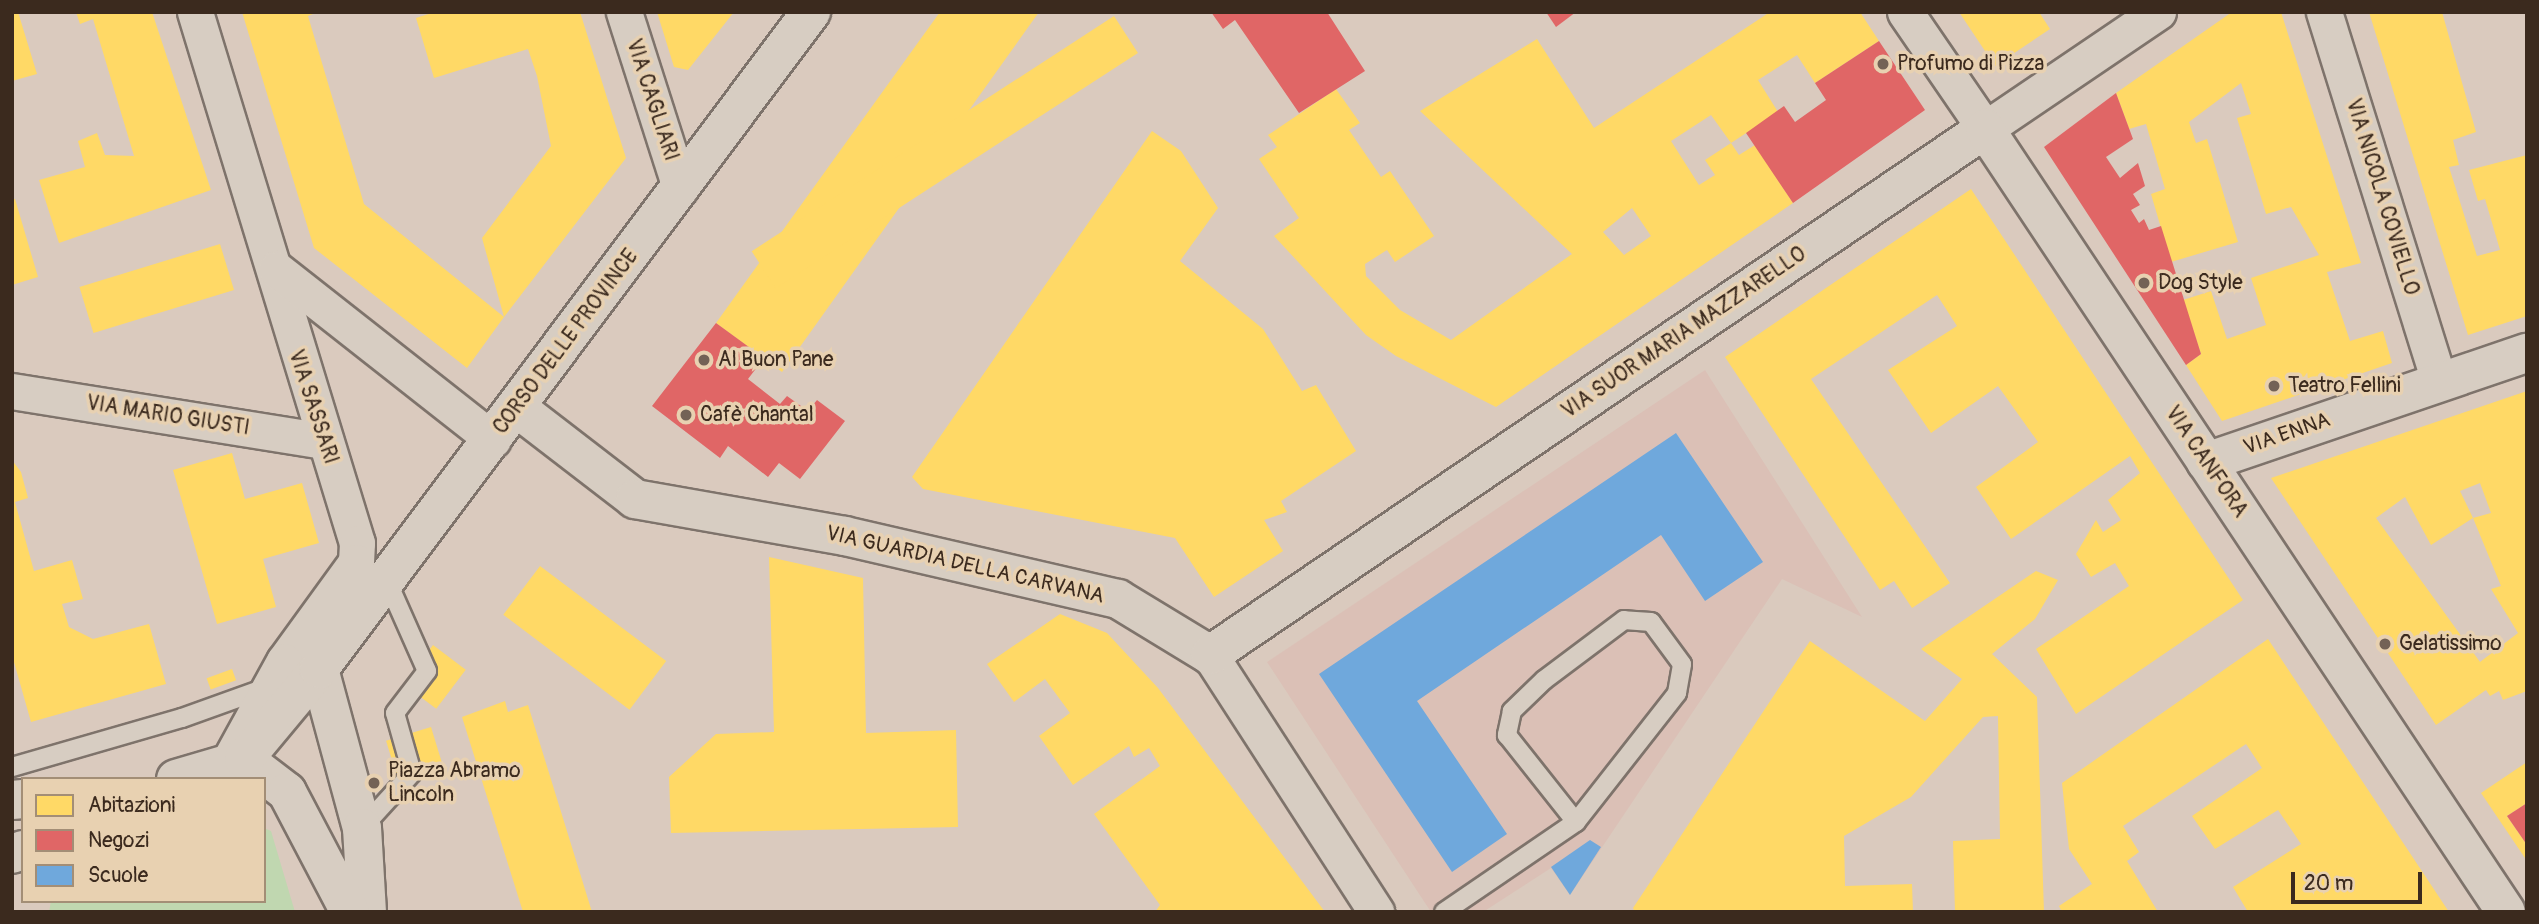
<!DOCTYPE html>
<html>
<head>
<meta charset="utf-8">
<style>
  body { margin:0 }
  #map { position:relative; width:2539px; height:924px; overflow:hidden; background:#dacabe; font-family:Pangolin,sans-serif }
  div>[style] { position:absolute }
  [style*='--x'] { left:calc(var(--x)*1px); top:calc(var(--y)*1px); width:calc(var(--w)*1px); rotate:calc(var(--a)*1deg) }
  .built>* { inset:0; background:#dbc0b6 }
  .green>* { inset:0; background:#c0d7b0 }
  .homes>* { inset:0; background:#ffd966; transform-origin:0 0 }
  .shops>* { inset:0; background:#e06666 }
  .schools>* { inset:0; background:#6fa8dc }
  .roads { filter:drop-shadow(2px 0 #7e736b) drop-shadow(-2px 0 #7e736b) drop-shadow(0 2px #7e736b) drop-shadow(0 -2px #7e736b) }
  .lane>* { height:18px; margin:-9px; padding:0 9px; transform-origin:9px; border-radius:9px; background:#d7cdc2 }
  .street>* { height:35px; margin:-17.5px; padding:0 17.5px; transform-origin:17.5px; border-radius:17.5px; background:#d7cdc2 }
  .secondary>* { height:38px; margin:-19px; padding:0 19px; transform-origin:19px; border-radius:19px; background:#d7cdc2 }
  .dots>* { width:19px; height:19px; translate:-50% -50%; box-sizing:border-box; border:4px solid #e8d1b1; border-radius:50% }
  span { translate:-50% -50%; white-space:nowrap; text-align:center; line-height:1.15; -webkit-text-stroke:7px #e8d1b1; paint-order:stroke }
  .poi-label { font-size:21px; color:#3b2a1e }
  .left { translate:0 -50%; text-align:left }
  .street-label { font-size:21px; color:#3b2a1e }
  .frame { position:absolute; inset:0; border:14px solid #3b2a1e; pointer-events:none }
  .legend { position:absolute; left:21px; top:777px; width:245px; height:126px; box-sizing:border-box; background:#e8d1b1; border:2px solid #a38e76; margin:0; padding:9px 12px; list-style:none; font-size:21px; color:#3b2a1e }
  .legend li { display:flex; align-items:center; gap:14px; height:35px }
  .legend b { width:35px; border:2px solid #a38e76 }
  .scale { position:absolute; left:2291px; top:872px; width:131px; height:32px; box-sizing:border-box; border:4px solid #3b2a1e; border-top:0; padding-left:9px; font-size:21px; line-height:24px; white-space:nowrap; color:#3b2a1e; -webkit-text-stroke:5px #e8d1b1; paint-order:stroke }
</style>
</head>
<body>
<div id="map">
  <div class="built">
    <i style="clip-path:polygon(1705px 370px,1862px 617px,1782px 579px,1570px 895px,1551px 868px,1483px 912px,1431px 912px,1267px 662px)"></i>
  </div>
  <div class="green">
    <i style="clip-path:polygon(264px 828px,271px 831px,295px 912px,49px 912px,51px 901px,264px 901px)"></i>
  </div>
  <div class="homes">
    <i style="clip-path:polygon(12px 12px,18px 12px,37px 74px,12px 81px)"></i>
    <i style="clip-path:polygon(76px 12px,152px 12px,211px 190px,59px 243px,39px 180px,85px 167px,78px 141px,97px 133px,105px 155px,134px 156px,93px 19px,80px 24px)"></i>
    <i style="clip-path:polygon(242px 12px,318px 12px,308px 16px,364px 204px,504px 317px,467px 368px,314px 248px)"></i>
    <i style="clip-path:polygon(435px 12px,580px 12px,626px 158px,504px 317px,482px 238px,551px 146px,537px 76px,528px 49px,434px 78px,416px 18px)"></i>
    <i style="clip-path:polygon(657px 12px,734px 12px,688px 70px,674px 67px)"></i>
    <i style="clip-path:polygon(940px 12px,1039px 12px,782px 372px,716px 323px)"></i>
    <i style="clip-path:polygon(evenodd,1770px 12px,1860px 12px,1879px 41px,1815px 83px,1797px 55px,1758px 80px,1778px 112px,1731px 143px,1711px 115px,1671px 141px,1699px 185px,1715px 175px,1705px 160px,1731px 143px,1739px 155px,1755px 145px,1793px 203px,1496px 407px,1396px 356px,1366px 335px,1274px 236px,1299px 218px,1259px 159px,1277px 147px,1268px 135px,1336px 89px,1360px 123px,1349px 130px,1381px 177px,1390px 171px,1434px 236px,1395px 262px,1387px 250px,1365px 264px,1366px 276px,1400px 310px,1451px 340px,1572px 254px,1420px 111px,1537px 39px,1594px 128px,1770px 12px,1632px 208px,1651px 236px,1624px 255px,1603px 232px,1632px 208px)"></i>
    <i style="clip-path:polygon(1959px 12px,2039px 12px,2050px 29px,1995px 66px)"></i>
    <i style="clip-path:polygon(2232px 12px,2281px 12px,2361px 263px,2327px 272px,2350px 341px,2383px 331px,2392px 363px,2222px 421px,2186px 365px,2201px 354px,2183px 300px,2211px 291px,2227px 339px,2266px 325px,2251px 278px,2319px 255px,2291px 207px,2266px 214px,2237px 118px,2251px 114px,2241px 83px,2189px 122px,2196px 143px,2207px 139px,2238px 242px,2171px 262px,2151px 194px,2165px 189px,2146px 124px,2129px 129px,2116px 93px)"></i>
    <i style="clip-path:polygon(2369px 12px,2442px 12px,2476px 132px,2453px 140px,2459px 165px,2449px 167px,2477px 256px,2500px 250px,2485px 199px,2478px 201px,2469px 170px,2527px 155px,2527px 316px,2468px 335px)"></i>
    <i style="left:1114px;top:16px;width:44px;height:432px;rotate:57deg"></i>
    <i style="clip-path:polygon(1152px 131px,1181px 151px,1218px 208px,1180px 261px,1263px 329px,1302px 391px,1316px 385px,1356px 451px,1281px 501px,1287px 512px,1264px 520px,1283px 551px,1214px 597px,1175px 538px,923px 489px,912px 477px)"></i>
    <i style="clip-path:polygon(1971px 189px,2243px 600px,2076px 714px,2036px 649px,2129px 586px,2115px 563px,2091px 577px,2076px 554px,2096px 520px,2103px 532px,2121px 520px,2108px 500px,2140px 473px,2130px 456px,2011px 539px,1976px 487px,2038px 442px,1998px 386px,1931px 433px,1888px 370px,1957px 326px,1937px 295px,1811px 379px,1950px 583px,1912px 608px,1894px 581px,1880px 590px,1725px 357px)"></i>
    <i style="clip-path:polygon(15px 199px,38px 277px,12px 285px,12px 200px)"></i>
    <i style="left:220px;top:244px;width:48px;height:147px;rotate:73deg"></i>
    <i style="clip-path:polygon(evenodd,2527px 391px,2527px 691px,2503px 700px,2499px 691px,2490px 696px,2486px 690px,2436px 725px,2271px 478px,2527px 391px,2480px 483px,2491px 513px,2473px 518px,2501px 586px,2491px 589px,2518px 633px,2480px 662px,2376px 518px,2405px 497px,2431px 545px,2473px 518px,2460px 491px,2480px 483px)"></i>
    <i style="clip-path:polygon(232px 453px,245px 499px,302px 483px,319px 543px,263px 559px,276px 607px,217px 624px,173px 470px)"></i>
    <i style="clip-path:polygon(12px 460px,21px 472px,28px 498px,15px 502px,34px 571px,72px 560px,83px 599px,62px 604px,69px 627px,93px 639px,149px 624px,166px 684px,31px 722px,12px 655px)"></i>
    <i style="clip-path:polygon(769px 557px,863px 578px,866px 733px,956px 730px,958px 827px,671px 833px,669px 777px,716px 734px,774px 732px)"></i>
    <i style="left:540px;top:566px;width:158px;height:61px;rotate:37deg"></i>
    <i style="clip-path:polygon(2036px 571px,2058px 580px,2035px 619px,1992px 654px,2037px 697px,2044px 912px,1955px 912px,1953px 841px,2000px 839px,1998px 716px,1983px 717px,1911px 797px,1844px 836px,1845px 886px,1912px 884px,1913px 912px,1635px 912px,1633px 908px,1810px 641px,1925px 721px,1962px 679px,1921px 649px)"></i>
    <i style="clip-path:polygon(1060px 614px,1107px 633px,1158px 688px,1325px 912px,1155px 912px,1160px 905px,1094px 814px,1160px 766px,1149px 748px,1134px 757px,1129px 746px,1073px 785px,1039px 736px,1070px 713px,1045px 679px,1014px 702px,987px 664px)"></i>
    <i style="clip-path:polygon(2268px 639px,2449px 912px,2248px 912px,2233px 887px,2301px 844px,2278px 810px,2215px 849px,2192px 816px,2262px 768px,2246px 744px,2123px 826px,2139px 852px,2127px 861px,2158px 912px,2062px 912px,2059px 906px,2092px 884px,2069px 849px,2062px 783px)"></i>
    <i style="left:433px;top:645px;width:41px;height:49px;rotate:37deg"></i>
    <i style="left:232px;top:669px;width:12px;height:27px;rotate:70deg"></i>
    <i style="clip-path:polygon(505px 701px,508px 712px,528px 705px,592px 912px,523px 912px,462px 717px)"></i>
    <i style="left:431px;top:727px;width:45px;height:47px;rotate:73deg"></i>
    <i style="clip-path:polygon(2527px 762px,2527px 803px,2507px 816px,2527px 845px,2527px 861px,2481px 793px)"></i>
  </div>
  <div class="shops">
    <i style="clip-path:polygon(1211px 12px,1327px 12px,1365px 71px,1299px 113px,1235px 20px,1223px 29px)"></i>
    <i style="clip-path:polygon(1546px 12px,1576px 12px,1556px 27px)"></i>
    <i style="clip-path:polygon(1879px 41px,1925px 110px,1793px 203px,1746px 133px,1784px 106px,1795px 122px,1826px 100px,1815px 83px)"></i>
    <i style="clip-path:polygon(2116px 93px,2133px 139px,2106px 157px,2120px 178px,2138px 163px,2145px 186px,2133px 194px,2140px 205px,2131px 210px,2139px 223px,2144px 219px,2149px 230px,2161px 226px,2201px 354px,2186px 365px,2044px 147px)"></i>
    <i style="clip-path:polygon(716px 323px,764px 358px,748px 379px,780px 404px,787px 396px,808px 411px,817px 400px,845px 421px,800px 479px,779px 463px,768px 477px,728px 446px,720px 458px,652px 406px)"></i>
    <i style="clip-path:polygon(2527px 803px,2527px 845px,2507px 816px)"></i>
  </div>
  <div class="schools">
    <i style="clip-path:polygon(1676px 433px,1763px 562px,1705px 601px,1661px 535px,1417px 701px,1507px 834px,1452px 872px,1319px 674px)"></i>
    <i style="clip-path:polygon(1590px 840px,1601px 847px,1570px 895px,1551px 867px)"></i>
  </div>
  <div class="roads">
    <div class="lane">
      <i style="--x:12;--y:767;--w:177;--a:-16.1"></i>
      <i style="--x:182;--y:718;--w:91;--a:-19.8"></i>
      <i style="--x:362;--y:828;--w:74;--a:-47.7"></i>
      <i style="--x:412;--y:773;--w:62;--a:-105.8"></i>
      <i style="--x:395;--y:713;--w:53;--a:-52.7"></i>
      <i style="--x:427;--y:671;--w:96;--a:-113.9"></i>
      <i style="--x:1444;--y:912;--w:160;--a:-34.3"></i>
      <i style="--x:1576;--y:822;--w:164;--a:-51.9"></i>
      <i style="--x:1677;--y:693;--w:29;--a:-80"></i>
      <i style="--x:1682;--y:664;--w:52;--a:-126.4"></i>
      <i style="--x:1651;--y:622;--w:27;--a:-176"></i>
      <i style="--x:1624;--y:620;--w:100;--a:143.1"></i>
      <i style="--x:1544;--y:680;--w:45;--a:135.9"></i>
      <i style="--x:1512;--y:711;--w:25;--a:102"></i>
      <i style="--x:1507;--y:735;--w:111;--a:51.6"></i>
    </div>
    <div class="street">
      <i style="--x:195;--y:12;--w:555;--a:73.03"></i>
      <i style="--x:357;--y:543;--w:19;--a:93"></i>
      <i style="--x:356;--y:562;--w:122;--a:126"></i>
      <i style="--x:284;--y:661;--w:114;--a:118.8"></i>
      <i style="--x:624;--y:12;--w:185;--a:72.3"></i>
      <i style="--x:1905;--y:12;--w:142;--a:55.6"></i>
      <i style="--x:1985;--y:129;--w:209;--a:-34.1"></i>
      <i style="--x:2324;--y:12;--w:387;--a:72.7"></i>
      <i style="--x:276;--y:269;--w:276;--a:38.2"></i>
      <i style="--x:12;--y:391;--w:317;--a:9.1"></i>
      <i style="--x:1210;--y:655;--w:306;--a:57.1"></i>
    </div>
    <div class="secondary">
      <i style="--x:517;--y:408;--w:149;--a:37.6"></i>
      <i style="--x:635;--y:499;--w:213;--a:10"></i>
      <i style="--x:845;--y:536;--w:280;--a:13"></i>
      <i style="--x:1118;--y:599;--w:108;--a:31.3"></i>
      <i style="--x:1210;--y:655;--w:937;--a:-34.17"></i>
      <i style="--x:1985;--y:129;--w:940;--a:56.36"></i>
      <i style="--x:2206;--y:462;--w:339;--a:-18.8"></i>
      <i style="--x:319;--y:669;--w:165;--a:74.9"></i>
      <i style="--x:362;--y:828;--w:84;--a:86.6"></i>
      <i style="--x:244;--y:759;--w:54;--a:37.5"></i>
      <i style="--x:287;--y:792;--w:136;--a:62.3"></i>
      <i style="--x:176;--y:779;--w:71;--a:-16.4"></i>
      <i style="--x:244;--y:759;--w:117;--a:-50.2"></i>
      <i style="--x:319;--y:669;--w:821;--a:-53.17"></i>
      <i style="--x:12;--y:800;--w:11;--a:-5"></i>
      <i style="--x:12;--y:854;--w:12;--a:-20"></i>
    </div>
  </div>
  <div class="dots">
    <i style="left:1883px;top:64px;background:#736256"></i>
    <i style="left:2144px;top:283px;background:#736256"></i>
    <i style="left:704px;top:360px;background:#736256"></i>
    <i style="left:2274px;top:386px;background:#736256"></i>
    <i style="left:686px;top:415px;background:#736256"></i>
    <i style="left:2385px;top:644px;background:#736256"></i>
    <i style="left:374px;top:783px;background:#736256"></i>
  </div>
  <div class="poi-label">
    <span class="left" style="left:1897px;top:64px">Profumo di Pizza</span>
    <span class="left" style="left:2158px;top:283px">Dog Style</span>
    <span class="left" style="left:718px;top:360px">Al Buon Pane</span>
    <span class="left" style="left:2288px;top:386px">Teatro Fellini</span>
    <span class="left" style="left:700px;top:415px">Cafè Chantal</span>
    <span class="left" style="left:2399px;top:644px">Gelatissimo</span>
    <span class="left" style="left:388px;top:783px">Piazza Abramo<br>Lincoln</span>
  </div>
  <div class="street-label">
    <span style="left:652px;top:100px;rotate:72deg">VIA CAGLIARI</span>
    <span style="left:2382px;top:197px;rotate:73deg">VIA NICOLA COVIELLO</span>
    <span style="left:1684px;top:333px;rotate:-34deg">VIA SUOR MARIA MAZZARELLO</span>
    <span style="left:566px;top:342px;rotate:-53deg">CORSO DELLE PROVINCE</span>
    <span style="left:313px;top:407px;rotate:72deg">VIA SASSARI</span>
    <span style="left:168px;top:416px;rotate:9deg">VIA MARIO GIUSTI</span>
    <span style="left:2287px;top:434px;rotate:-19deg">VIA ENNA</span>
    <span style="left:2206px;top:462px;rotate:56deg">VIA CANFORA</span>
    <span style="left:965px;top:565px;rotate:13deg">VIA GUARDIA DELLA CARVANA</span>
  </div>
  <div class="frame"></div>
  <ul class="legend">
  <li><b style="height:19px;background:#ffd966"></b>Abitazioni</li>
  <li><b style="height:19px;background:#e06666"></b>Negozi</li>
  <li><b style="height:19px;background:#6fa8dc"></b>Scuole</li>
  </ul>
  <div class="scale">20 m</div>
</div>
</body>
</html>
